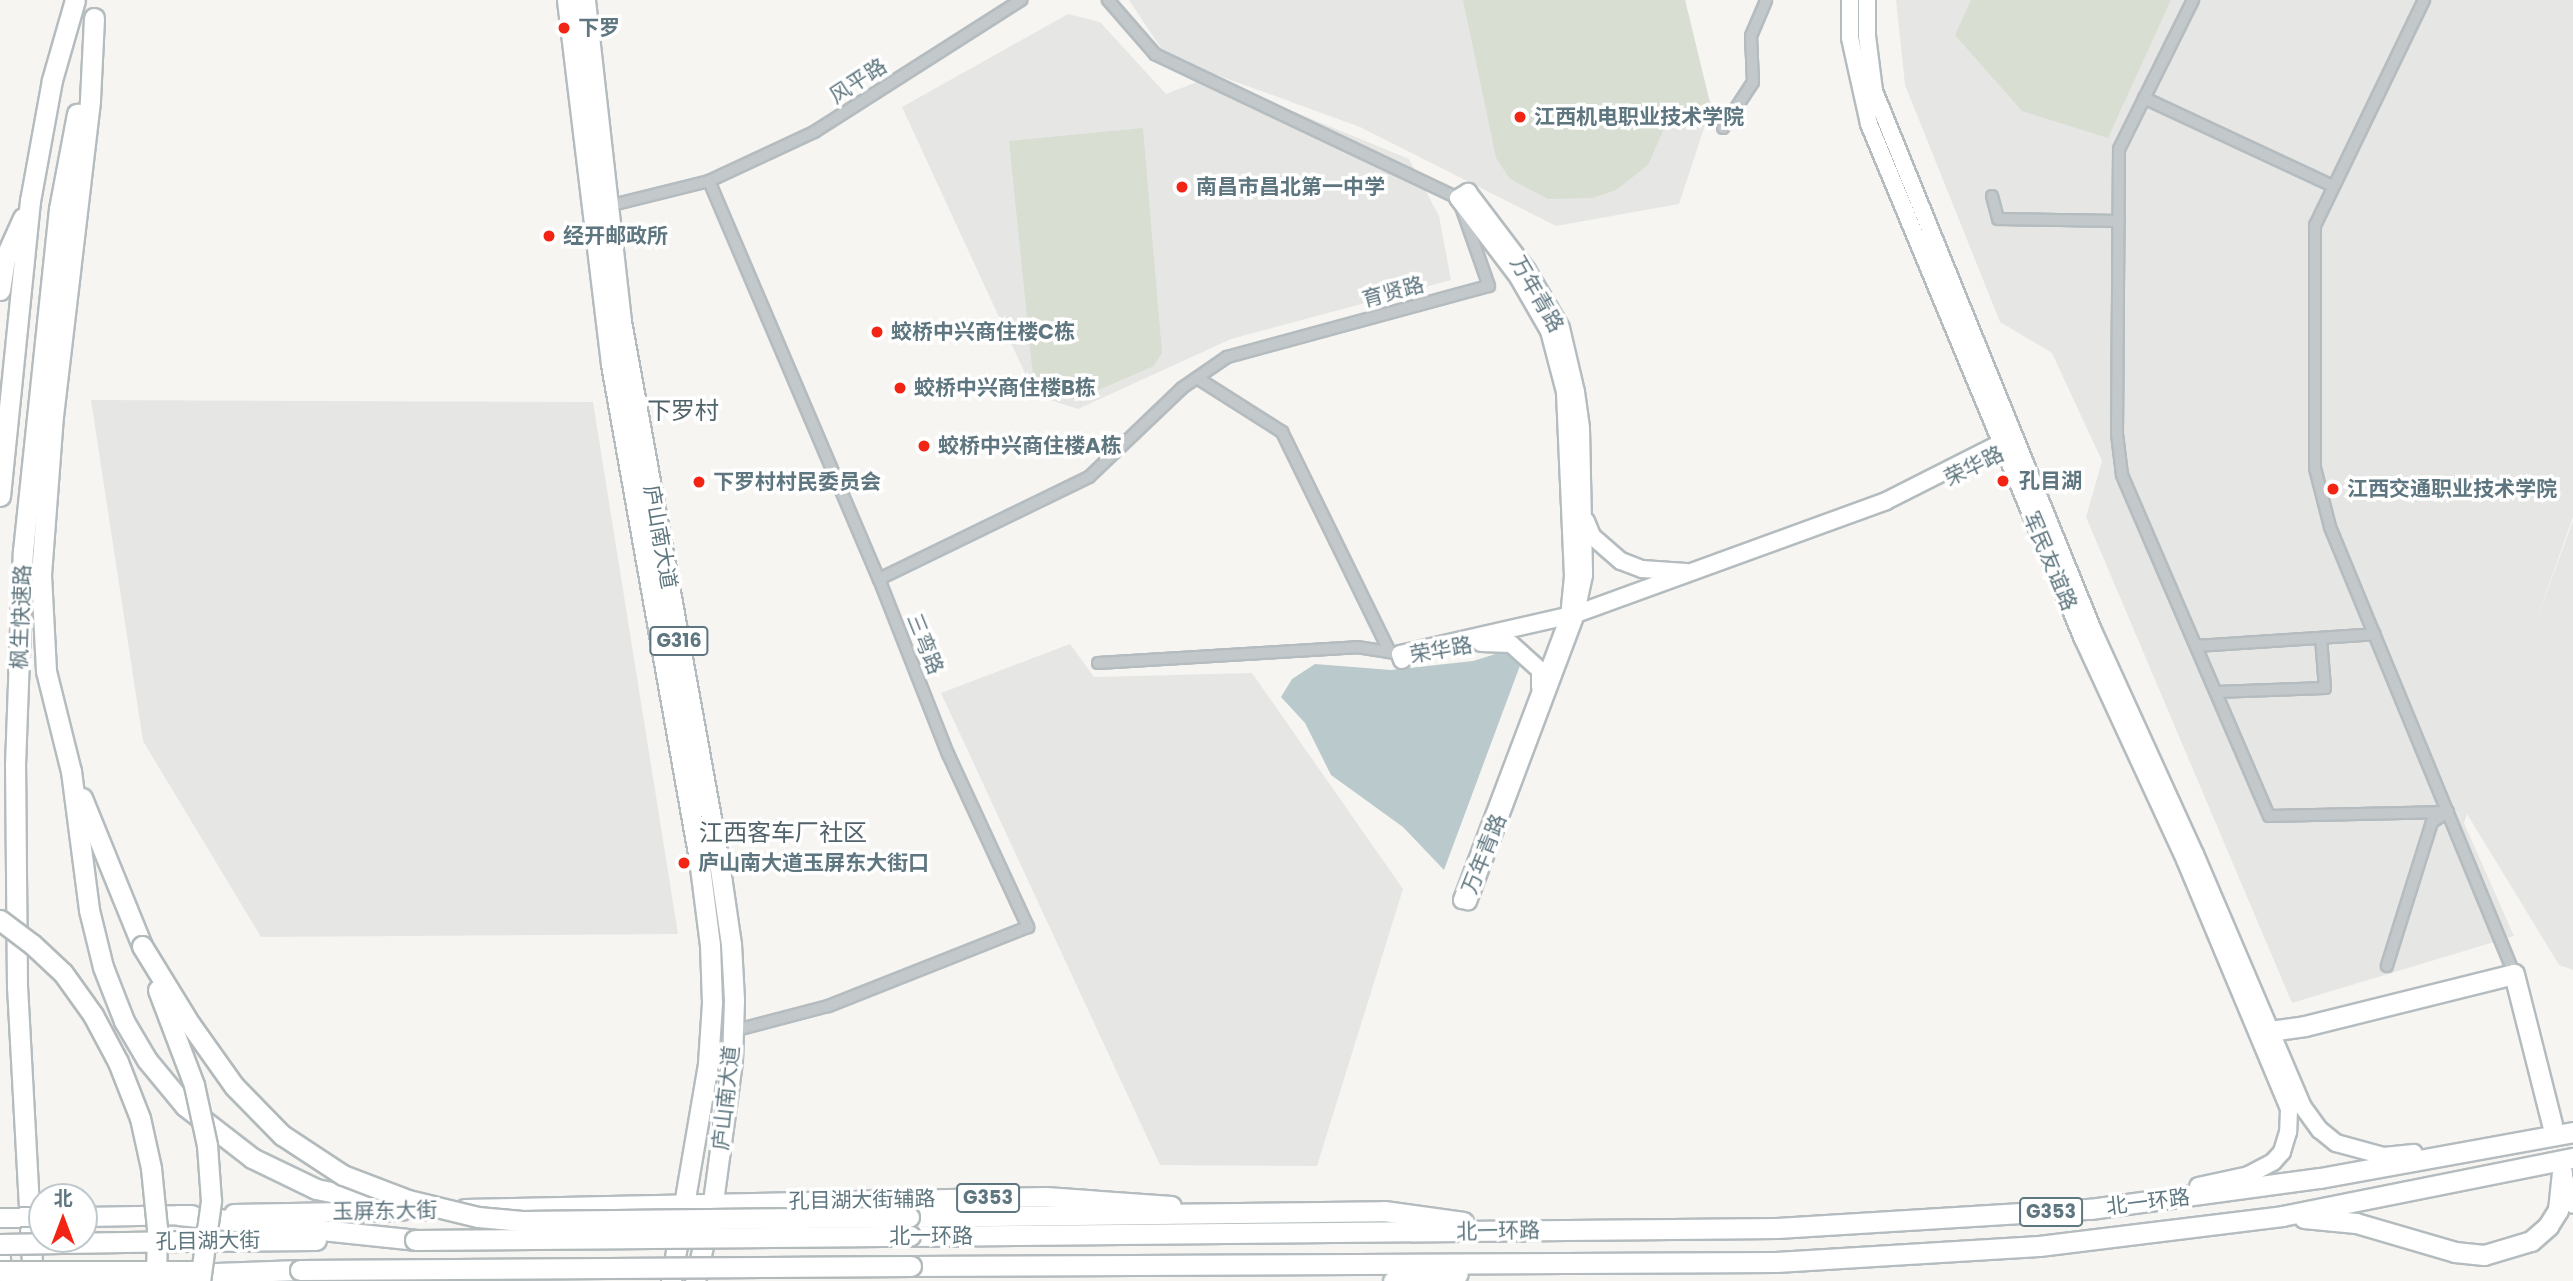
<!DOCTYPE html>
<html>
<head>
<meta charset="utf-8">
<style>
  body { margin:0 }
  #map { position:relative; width:2573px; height:1281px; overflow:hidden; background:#f6f5f1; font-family:Poppins,"Noto Sans SC",sans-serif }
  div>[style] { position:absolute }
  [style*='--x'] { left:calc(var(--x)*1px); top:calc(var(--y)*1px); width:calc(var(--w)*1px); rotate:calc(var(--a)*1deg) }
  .built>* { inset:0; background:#e6e7e5 }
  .green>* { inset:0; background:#d8ded2 }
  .water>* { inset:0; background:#bacacc }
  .roads { filter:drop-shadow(2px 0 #b5bcbf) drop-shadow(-2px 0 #b5bcbf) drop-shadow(0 2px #b5bcbf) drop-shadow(0 -2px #b5bcbf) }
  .street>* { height:10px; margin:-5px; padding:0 5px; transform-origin:5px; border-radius:5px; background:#c3c8ca }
  .secondary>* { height:16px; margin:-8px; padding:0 8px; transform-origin:8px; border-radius:8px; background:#fff }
  .primary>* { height:18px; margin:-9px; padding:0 9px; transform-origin:9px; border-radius:9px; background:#fff }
  .highway>* { height:19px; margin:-9.5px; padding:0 9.5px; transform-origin:9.5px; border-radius:9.5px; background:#fff }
  .bridges { filter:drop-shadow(2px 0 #b3babc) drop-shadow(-2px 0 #b3babc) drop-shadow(0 2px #b3babc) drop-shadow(0 -2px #b3babc) }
  .primary-bridge>* { height:18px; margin:-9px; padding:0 9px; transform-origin:9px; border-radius:9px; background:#fff }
  .highway-bridge>* { height:19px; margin:-9.5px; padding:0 9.5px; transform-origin:9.5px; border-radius:9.5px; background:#fff }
  .dots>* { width:19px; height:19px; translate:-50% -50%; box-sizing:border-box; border:4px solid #fff; border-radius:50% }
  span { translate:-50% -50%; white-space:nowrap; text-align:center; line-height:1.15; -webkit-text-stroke:7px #fff; paint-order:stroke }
  .shield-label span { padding:2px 5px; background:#fff; border:2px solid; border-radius:5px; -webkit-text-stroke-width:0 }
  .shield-label { font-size:19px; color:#5e767f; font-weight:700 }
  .poi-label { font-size:21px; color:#5e767f; font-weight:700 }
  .left { translate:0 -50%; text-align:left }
  .street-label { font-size:21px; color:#5e767f }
  .quarter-label { font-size:24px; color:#51636a }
  .north { position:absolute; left:28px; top:1183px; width:70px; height:70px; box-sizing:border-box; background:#fff; border:2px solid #bfc8cc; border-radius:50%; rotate:0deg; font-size:19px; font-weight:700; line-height:28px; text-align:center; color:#5e767f }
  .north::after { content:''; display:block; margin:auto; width:24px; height:32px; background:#f22515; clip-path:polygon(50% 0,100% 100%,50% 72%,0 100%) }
</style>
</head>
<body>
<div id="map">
  <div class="built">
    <i style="clip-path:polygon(1129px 0,1685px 0,1711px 107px,1679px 204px,1556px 226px,1360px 127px,1167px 57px)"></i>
    <i style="clip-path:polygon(1896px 0,2573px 0,2573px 517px,2532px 632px,2573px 521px,2573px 970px,2559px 965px,2467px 814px,2464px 823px,2514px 936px,2292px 1003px,2086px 517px,2102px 461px,2052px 353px,2000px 322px,1905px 85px)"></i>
    <i style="clip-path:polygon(1068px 14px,1100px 22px,1166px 94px,1210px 77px,1409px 159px,1439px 216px,1451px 280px,1231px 339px,1078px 409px,1035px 395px,902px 107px)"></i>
    <i style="clip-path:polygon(91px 400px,593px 402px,678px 934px,261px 937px,143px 741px)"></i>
    <i style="clip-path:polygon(1070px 644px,1094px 677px,1252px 673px,1403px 889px,1317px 1166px,1160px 1165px,941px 693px)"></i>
  </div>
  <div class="green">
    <i style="clip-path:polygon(1463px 0,1685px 0,1711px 107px,1670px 115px,1648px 165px,1616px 190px,1592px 198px,1548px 199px,1510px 179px,1496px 158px)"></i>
    <i style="clip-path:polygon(1971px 0,2171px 0,2108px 138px,2022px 111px,1955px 35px)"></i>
    <i style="clip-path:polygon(1143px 128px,1162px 353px,1154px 366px,1075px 400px,1034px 386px,1009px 141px)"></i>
  </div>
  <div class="water">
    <i style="clip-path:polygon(1528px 644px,1444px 870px,1403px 827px,1331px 775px,1305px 723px,1281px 697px,1292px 679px,1315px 664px,1391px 670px,1473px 661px)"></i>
  </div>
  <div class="roads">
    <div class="street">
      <i style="--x:2193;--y:0;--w:166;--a:116.4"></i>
      <i style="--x:2119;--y:149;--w:285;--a:90.4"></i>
      <i style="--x:2117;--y:434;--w:41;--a:83"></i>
      <i style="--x:2122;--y:475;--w:371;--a:66.7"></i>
      <i style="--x:2269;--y:816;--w:179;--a:-1.3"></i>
      <i style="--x:2448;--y:812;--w:19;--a:148"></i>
      <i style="--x:2432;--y:822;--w:151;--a:107.4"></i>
      <i style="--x:2424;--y:0;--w:250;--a:115.8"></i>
      <i style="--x:2315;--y:225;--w:243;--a:90"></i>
      <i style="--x:2315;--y:468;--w:61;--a:75.7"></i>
      <i style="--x:2330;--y:527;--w:483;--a:67.6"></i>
      <i style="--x:2144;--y:98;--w:208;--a:25"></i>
      <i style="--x:1723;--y:128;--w:55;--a:-56.9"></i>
      <i style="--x:1753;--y:82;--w:46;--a:-92.5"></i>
      <i style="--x:1751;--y:36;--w:39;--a:-67"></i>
      <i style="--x:709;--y:181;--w:116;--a:-25"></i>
      <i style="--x:814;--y:132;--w:246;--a:-32.5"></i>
      <i style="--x:1992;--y:196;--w:24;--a:75"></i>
      <i style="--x:1998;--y:219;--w:121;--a:0.9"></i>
      <i style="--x:608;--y:206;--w:104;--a:-13.9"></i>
      <i style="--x:709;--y:181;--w:433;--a:66.9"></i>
      <i style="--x:879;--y:579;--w:188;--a:68.5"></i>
      <i style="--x:948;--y:754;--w:191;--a:65.2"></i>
      <i style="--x:1028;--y:927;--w:215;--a:158.4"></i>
      <i style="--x:828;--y:1006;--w:98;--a:165.3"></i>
      <i style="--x:1197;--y:378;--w:101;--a:32.4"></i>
      <i style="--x:1282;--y:432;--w:245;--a:63.9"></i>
      <i style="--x:879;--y:579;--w:233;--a:-25.9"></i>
      <i style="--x:1089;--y:477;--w:129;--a:-43.7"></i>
      <i style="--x:1182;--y:388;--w:55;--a:-34.6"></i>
      <i style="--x:1227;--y:357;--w:271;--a:-15.2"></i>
      <i style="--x:1489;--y:286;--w:93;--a:-109.4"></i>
      <i style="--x:1458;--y:198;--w:335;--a:-154.6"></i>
      <i style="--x:1155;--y:54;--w:72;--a:-131"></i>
      <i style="--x:2196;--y:646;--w:179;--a:-3.8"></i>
      <i style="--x:1098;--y:663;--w:259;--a:-3.5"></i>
      <i style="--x:1357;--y:647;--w:37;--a:9"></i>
      <i style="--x:2216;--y:692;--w:109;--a:-2.1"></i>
      <i style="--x:2325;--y:688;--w:50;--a:-94.6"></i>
    </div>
    <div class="secondary">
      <i style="--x:1850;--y:0;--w:38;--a:90"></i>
      <i style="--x:1850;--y:38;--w:88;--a:77.5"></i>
      <i style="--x:1869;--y:124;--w:558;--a:67.44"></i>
      <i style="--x:2083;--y:639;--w:243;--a:65.2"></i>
      <i style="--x:2185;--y:860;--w:270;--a:67.3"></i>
      <i style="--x:2289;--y:1109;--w:23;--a:92"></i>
      <i style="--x:2288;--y:1132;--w:21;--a:107"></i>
      <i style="--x:2282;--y:1152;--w:13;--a:132"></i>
      <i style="--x:2273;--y:1162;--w:27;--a:152"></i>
      <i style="--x:2249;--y:1175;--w:52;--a:167.8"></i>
      <i style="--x:1867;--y:0;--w:36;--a:90"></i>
      <i style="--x:1867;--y:36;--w:55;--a:82.7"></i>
      <i style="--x:1874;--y:91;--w:580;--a:67.9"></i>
      <i style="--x:2092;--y:628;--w:248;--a:65.5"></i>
      <i style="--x:2195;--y:854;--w:275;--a:66.9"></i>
      <i style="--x:2303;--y:1107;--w:29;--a:54"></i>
      <i style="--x:2320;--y:1130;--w:21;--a:39"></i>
      <i style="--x:2336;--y:1143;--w:50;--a:15.2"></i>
      <i style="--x:2384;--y:1156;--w:30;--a:-6"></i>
      <i style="--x:1468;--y:192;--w:98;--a:52.9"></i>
      <i style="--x:1527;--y:270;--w:67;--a:59.6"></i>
      <i style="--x:1561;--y:328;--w:66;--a:76.8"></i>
      <i style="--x:1576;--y:392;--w:37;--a:82"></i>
      <i style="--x:1581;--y:429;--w:146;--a:88.8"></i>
      <i style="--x:1584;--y:575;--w:40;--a:102"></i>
      <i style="--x:1576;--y:614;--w:307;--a:110.6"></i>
      <i style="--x:1468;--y:901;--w:6;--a:-171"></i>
      <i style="--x:1462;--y:900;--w:303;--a:-69.3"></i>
      <i style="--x:1569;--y:617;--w:41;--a:-84.4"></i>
      <i style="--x:1573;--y:576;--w:184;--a:-92.5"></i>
      <i style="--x:1565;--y:392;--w:63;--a:-104.7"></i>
      <i style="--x:1549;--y:331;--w:62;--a:-119.9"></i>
      <i style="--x:1518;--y:277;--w:99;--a:-127.2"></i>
      <i style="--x:1458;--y:198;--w:12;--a:-31"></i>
      <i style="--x:1586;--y:521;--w:16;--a:68"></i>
      <i style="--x:1592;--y:536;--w:38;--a:41"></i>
      <i style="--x:1621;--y:561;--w:22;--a:21"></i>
      <i style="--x:1642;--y:569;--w:44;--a:3.9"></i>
      <i style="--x:1481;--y:643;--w:30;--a:2"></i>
      <i style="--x:1511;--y:644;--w:39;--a:42"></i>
      <i style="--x:1540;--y:670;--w:17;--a:90"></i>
      <i style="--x:1402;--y:660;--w:6;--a:-108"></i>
      <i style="--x:1400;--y:654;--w:180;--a:-12.8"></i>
      <i style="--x:1576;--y:614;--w:330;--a:-20"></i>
      <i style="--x:1886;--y:501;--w:138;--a:-26.8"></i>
      <i style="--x:2564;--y:1177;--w:29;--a:72"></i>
    </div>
    <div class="primary">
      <i style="--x:465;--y:1209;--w:581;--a:-1.18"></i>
      <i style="--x:1046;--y:1197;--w:126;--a:4.1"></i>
      <i style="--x:234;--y:1214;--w:168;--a:-1"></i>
      <i style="--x:84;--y:1217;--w:108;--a:-1.1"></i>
    </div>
    <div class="highway">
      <i style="--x:567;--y:0;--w:367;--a:83.1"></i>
      <i style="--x:611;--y:364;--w:503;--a:79.92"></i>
      <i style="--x:699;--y:859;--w:87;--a:82.7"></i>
      <i style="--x:710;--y:945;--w:58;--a:88"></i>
      <i style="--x:712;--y:1003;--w:61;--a:93.8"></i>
      <i style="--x:708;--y:1064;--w:220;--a:99.7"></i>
      <i style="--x:585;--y:0;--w:323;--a:83.6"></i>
      <i style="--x:621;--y:321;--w:550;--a:79.73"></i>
      <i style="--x:719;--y:862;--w:83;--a:81.7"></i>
      <i style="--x:731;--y:944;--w:56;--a:86.9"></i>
      <i style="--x:734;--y:1000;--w:61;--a:91.9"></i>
      <i style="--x:732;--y:1061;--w:142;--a:97.7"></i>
      <i style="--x:713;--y:1202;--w:81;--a:102.8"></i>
      <i style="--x:94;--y:18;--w:83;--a:92.8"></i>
      <i style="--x:90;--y:101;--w:316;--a:96.7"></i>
      <i style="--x:53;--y:415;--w:160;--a:94.3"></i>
      <i style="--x:41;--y:575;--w:96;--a:87"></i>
      <i style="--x:46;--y:671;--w:103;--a:76"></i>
      <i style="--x:71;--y:771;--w:140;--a:82.6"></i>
      <i style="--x:89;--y:910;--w:59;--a:76.2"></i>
      <i style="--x:103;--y:967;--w:58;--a:68.7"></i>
      <i style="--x:124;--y:1021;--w:45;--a:59.5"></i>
      <i style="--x:147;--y:1060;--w:60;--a:50.4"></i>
      <i style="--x:185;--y:1106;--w:85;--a:37.8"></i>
      <i style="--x:252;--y:1158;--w:71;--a:25.8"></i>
      <i style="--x:316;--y:1189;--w:107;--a:11.3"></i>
      <i style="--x:0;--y:290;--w:32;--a:-81"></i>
      <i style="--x:5;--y:258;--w:44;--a:-65.8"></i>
      <i style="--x:0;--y:496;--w:297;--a:-84.2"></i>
      <i style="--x:30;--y:201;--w:123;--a:-79.7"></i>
      <i style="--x:52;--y:80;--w:83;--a:-74"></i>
      <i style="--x:82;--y:798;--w:160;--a:67.9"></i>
      <i style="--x:2270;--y:1031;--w:35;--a:-8"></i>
      <i style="--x:2305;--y:1026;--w:215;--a:-14"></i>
      <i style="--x:2514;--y:974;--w:155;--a:75.8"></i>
      <i style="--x:179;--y:1215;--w:237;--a:6"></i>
      <i style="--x:909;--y:1217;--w:475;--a:-0.7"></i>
      <i style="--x:1384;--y:1211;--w:80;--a:7.9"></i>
      <i style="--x:2304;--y:1218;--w:52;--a:5.5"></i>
      <i style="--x:2356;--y:1223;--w:103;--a:16.3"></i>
      <i style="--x:2455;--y:1252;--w:29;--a:6"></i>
      <i style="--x:2484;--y:1255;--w:49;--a:-16.6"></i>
      <i style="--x:2531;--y:1241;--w:23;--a:-41"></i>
      <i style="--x:2548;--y:1226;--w:19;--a:-58"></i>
      <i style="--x:2558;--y:1210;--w:38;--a:-84"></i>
      <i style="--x:910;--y:1236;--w:867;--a:-0.53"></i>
      <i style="--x:1777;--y:1228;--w:314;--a:-3.5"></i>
      <i style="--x:2090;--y:1209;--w:232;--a:-7.7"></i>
      <i style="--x:2320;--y:1178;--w:257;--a:-10.3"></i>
      <i style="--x:189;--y:1241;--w:127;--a:-0.5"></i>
      <i style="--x:0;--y:1257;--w:24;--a:88"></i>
      <i style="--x:911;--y:1266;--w:865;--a:-0.26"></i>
      <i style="--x:1776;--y:1262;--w:263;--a:-3.5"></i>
      <i style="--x:2039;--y:1246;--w:245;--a:-7"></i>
      <i style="--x:2282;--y:1216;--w:297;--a:-11.3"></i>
      <i style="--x:188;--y:1274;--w:112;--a:-2"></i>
      <i style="--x:33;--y:1281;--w:294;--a:-93.1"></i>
      <i style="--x:17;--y:987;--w:222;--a:-90.5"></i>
      <i style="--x:15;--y:765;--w:214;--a:-87.9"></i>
      <i style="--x:23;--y:551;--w:344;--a:-84"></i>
      <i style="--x:59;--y:209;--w:97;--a:-79.3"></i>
      <i style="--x:1393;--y:1281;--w:65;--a:-6.1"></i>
    </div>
  </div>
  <div class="bridges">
    <div class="primary-bridge">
      <i style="--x:0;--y:1218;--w:42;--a:-1.4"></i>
    </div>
    <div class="highway-bridge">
      <i style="--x:0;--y:920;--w:40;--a:37"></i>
      <i style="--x:32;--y:944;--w:42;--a:43.1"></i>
      <i style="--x:63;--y:973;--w:52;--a:54.5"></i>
      <i style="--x:93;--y:1015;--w:53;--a:62"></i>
      <i style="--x:118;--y:1062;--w:60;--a:68.6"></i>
      <i style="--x:140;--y:1118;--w:51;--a:77.6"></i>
      <i style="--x:151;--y:1168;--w:60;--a:84.3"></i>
      <i style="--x:157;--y:1228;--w:53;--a:91.1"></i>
      <i style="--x:142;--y:946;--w:92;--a:58.4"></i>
      <i style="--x:190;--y:1024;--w:76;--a:54.6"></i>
      <i style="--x:234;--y:1086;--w:69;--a:45.6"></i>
      <i style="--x:282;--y:1135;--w:73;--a:33.3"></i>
      <i style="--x:343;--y:1175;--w:70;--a:21"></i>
      <i style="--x:408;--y:1200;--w:72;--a:13.7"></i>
      <i style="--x:478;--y:1217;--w:44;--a:5.2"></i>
      <i style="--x:522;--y:1221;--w:387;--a:-0.6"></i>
      <i style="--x:158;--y:990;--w:102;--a:69.2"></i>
      <i style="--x:194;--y:1085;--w:61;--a:77.8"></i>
      <i style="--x:207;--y:1145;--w:56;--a:85.9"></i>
      <i style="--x:211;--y:1201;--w:81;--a:97.8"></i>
      <i style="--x:415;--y:1240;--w:495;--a:-0.5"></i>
      <i style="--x:0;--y:1244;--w:188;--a:-0.9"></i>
      <i style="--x:300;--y:1270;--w:611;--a:-0.38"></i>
      <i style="--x:0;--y:1271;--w:200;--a:0"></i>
    </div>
  </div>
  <div class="dots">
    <i style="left:564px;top:28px;background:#f22515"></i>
    <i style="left:1520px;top:117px;background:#f22515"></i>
    <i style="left:1182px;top:187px;background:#f22515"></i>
    <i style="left:549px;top:236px;background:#f22515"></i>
    <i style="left:877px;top:332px;background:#f22515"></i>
    <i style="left:900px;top:388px;background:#f22515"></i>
    <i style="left:924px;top:446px;background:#f22515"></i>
    <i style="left:2003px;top:481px;background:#f22515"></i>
    <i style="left:699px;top:482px;background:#f22515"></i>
    <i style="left:2333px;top:489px;background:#f22515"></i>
    <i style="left:684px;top:863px;background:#f22515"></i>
  </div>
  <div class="shield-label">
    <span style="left:679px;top:641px">G316</span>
    <span style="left:988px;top:1198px">G353</span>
    <span style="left:2051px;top:1212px">G353</span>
  </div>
  <div class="poi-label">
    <span class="left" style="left:578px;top:28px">下罗</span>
    <span class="left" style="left:1534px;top:117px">江西机电职业技术学院</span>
    <span class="left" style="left:1196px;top:187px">南昌市昌北第一中学</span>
    <span class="left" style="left:563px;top:236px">经开邮政所</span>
    <span class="left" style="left:891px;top:332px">蛟桥中兴商住楼C栋</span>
    <span class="left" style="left:914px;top:388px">蛟桥中兴商住楼B栋</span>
    <span class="left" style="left:938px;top:446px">蛟桥中兴商住楼A栋</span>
    <span class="left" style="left:2019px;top:481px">孔目湖</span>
    <span class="left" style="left:713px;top:482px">下罗村村民委员会</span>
    <span class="left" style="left:2347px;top:489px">江西交通职业技术学院</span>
    <span class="left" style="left:698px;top:863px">庐山南大道玉屏东大街口</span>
  </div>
  <div class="street-label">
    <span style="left:858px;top:81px;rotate:-33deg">风平路</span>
    <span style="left:1393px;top:292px;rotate:-15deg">育贤路</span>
    <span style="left:1537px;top:294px;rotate:60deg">万年青路</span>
    <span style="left:1974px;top:466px;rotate:-26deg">荣华路</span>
    <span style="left:660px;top:537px;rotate:80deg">庐山南大道</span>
    <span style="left:2050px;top:561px;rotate:67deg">军民友谊路</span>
    <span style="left:21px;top:617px;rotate:-88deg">枫生快速路</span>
    <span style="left:925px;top:644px;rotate:68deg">三弯路</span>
    <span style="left:1441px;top:650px;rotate:-10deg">荣华路</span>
    <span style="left:1484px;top:854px;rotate:-68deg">万年青路</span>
    <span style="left:726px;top:1098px;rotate:-84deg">庐山南大道</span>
    <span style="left:862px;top:1200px;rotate:-1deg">孔目湖大街辅路</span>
    <span style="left:2148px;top:1202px;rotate:-7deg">北一环路</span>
    <span style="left:385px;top:1211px;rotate:-1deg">玉屏东大街</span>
    <span style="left:1498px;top:1231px;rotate:-1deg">北一环路</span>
    <span style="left:931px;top:1236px">北一环路</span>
    <span style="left:208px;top:1241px;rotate:-1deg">孔目湖大街</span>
  </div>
  <div class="quarter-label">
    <span style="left:683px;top:411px">下罗村</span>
    <span style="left:783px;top:833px">江西客车厂社区</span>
  </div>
  <div class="north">北</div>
</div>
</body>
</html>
